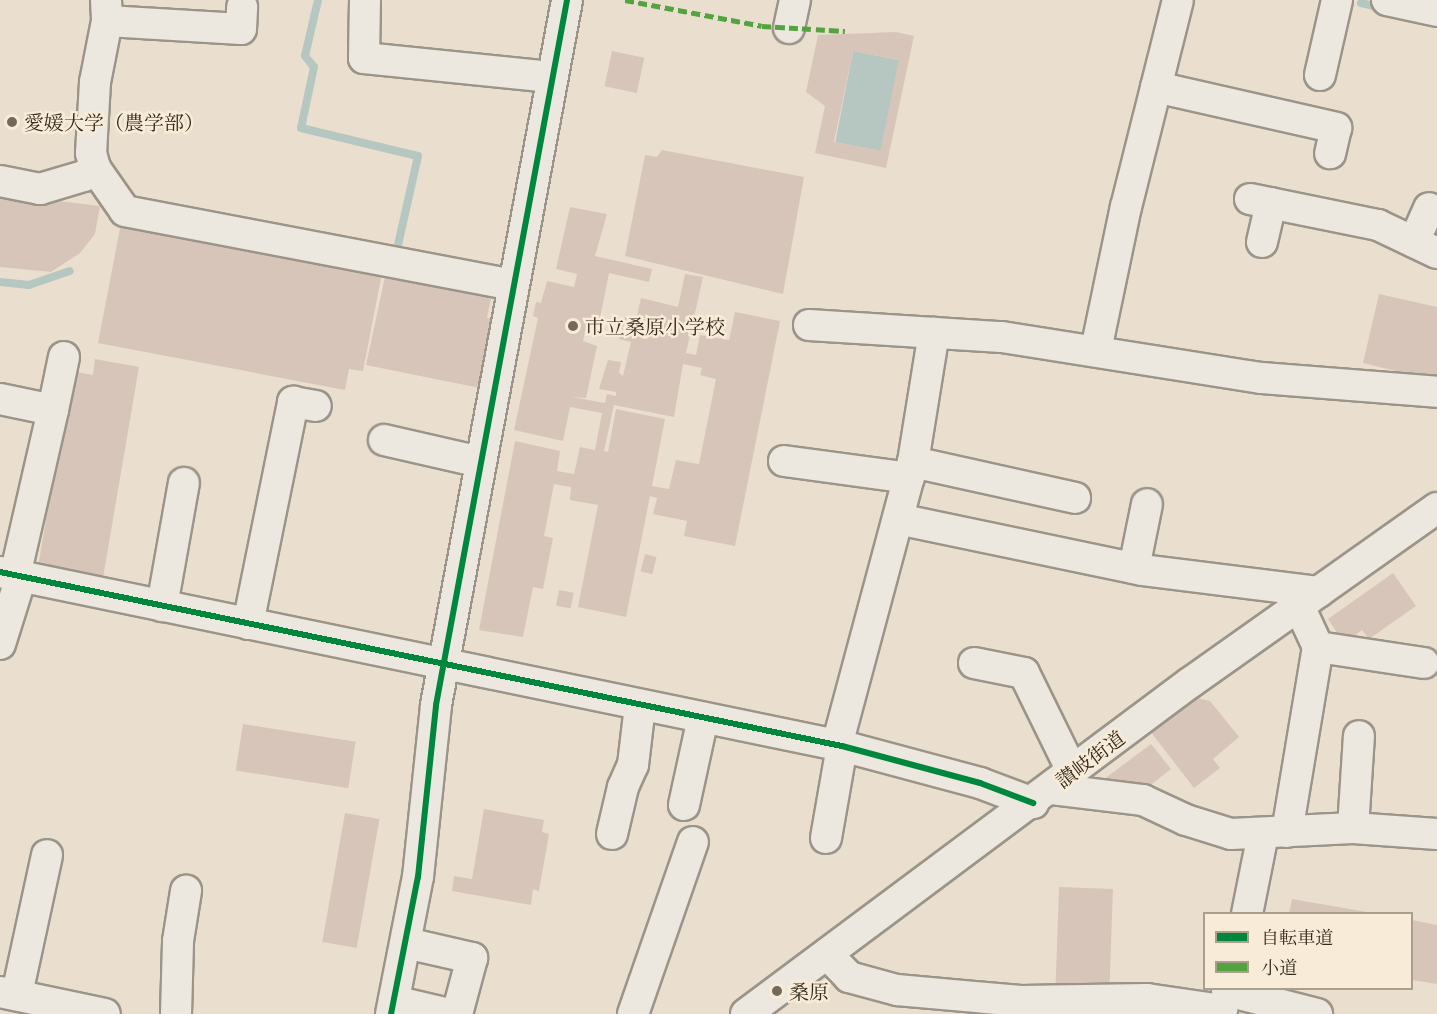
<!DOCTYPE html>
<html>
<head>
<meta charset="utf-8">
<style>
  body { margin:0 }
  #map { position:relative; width:1437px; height:1014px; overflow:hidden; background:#eadfce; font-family:"Gentium Book Plus","Noto Serif JP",serif }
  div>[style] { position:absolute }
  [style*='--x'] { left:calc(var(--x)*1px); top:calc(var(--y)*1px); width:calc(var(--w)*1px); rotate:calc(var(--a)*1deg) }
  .water>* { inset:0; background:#b6c6c1; transform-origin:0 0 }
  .stream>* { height:8px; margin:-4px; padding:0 4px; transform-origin:4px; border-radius:4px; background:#b6c6c1 }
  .building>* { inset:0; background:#d7c5b9; transform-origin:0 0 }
  .roads { filter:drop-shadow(2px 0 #9b9489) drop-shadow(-2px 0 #9b9489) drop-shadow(0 2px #9b9489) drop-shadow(0 -2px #9b9489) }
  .street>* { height:30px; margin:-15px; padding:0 15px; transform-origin:15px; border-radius:15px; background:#ede8df }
  .quiet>* { height:4.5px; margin-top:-2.25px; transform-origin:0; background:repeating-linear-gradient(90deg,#53a441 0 9px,transparent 0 13.5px) }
  .cycleway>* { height:6px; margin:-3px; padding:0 3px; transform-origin:3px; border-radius:3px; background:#00873e }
  .dots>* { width:16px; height:16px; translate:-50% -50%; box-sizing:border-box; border:3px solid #f8ecd8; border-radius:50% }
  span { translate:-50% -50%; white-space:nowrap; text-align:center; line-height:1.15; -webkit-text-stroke:5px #f8ecd8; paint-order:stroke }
  .poi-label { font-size:20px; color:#352a1d }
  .left { translate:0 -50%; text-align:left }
  .street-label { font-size:20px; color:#352a1d }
  .legend { position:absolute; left:1203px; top:912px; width:210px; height:78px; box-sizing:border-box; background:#f8ecd8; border:2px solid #aa9e8d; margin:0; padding:8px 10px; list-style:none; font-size:18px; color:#352a1d }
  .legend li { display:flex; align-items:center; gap:12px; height:30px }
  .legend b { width:30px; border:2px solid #aa9e8d }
</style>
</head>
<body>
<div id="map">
  <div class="water">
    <i style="left:853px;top:51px;width:47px;height:93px;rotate:11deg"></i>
  </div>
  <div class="stream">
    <i style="--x:318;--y:0;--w:57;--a:103.1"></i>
    <i style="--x:305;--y:56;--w:14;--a:51"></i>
    <i style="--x:314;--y:67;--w:62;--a:102"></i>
    <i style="--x:301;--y:128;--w:120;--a:13.5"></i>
    <i style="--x:418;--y:156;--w:105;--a:102.7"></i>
    <i style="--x:1361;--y:3;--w:23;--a:13"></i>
    <i style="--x:0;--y:282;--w:29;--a:6"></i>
    <i style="--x:29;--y:285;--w:43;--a:-18.9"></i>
  </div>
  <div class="building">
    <i style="clip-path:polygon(evenodd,896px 32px,914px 36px,886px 168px,815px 153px,825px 106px,806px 92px,818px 35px,896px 32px,853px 51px,899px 60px,880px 151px,834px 142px,853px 51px)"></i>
    <i style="left:612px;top:51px;width:33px;height:36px;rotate:12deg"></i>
    <i style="clip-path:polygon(662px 150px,804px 177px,783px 294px,625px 256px,645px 155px,657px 157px)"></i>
    <i style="clip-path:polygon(0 194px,100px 206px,95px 234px,80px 253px,51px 272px,0 267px)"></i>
    <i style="clip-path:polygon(evenodd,570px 207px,607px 214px,595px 256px,652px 269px,649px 282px,609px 273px,597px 333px,585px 331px,583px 341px,597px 346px,586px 398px,572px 397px,605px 403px,607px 394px,616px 396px,616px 392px,599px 389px,608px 360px,621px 362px,619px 373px,623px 376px,631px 342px,619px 339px,625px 317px,636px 320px,641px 298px,678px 307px,685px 274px,703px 277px,686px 353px,696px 355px,700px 335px,729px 340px,735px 312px,780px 321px,735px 546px,684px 536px,687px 521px,653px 514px,657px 498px,650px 496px,626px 617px,578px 607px,598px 505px,570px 500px,571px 487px,554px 484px,544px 536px,553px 538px,543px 589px,533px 587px,523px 637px,479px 630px,515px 441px,560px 451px,557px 471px,574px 474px,580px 447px,595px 450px,602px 413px,570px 407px,563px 441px,514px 430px,538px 318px,533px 316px,536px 302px,541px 303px,547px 281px,574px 287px,577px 274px,556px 269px,570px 207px,683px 364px,702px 368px,700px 375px,716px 379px,699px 464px,676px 460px,669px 489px,652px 486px,665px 419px,616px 409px,608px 452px,604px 451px,614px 405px,674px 417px,683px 364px)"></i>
    <i style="clip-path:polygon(122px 218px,383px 268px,363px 371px,349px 369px,345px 390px,98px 343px)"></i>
    <i style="clip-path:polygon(386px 272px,492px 294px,487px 318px,494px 319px,480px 388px,366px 365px)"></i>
    <i style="clip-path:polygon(1379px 294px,1437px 307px,1437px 381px,1363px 363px)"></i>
    <i style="clip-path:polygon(95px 359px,139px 367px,103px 578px,38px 567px,71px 371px,93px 375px)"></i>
    <i style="left:645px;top:554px;width:12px;height:18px;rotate:14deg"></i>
    <i style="clip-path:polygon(1393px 573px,1416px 606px,1369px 639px,1362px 630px,1344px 643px,1328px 619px)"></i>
    <i style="left:559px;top:590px;width:15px;height:16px;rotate:11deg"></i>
    <i style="clip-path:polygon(1193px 697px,1210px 701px,1239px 737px,1213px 759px,1220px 768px,1194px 788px,1150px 731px)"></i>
    <i style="left:243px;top:724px;width:114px;height:47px;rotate:9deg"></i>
    <i style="clip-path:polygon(1151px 744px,1171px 769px,1143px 791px,1099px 783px)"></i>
    <i style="clip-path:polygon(484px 809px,544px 820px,542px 832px,549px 834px,539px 891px,533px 889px,531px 905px,452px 891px,454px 876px,472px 879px)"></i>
    <i style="left:345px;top:813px;width:35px;height:131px;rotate:10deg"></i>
    <i style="left:1059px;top:887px;width:54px;height:102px;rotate:2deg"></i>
    <i style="clip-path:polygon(1292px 899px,1367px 912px,1366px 914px,1289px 914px)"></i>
    <i style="clip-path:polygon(1412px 920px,1437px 925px,1437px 984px,1412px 980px)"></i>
  </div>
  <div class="roads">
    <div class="street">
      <i style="--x:106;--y:0;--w:21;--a:87"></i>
      <i style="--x:107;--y:21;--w:62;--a:101.1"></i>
      <i style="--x:95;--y:82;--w:71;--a:93.2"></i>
      <i style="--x:91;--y:153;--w:16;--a:75"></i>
      <i style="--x:95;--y:168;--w:52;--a:55.1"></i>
      <i style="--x:125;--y:211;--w:395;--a:10.8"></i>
      <i style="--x:365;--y:0;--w:58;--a:91"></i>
      <i style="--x:364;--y:58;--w:188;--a:5.8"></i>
      <i style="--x:1387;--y:0;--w:51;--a:12.4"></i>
      <i style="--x:107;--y:21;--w:134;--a:3.4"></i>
      <i style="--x:241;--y:29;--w:22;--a:-87"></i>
      <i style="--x:789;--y:28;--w:29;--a:-78"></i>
      <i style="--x:1320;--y:75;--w:77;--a:-77.2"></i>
      <i style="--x:1156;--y:87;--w:185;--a:12.8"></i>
      <i style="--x:1336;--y:128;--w:26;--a:103"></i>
      <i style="--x:0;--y:181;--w:41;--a:11.3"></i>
      <i style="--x:40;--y:189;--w:46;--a:-16.5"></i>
      <i style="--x:84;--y:176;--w:14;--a:-36"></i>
      <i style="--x:1250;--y:199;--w:131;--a:11.5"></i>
      <i style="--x:1378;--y:225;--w:65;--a:25.4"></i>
      <i style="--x:1262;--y:242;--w:40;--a:-77"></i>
      <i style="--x:1414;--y:242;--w:37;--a:-66"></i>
      <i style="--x:809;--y:325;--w:193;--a:3.6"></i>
      <i style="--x:1002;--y:337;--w:262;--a:9"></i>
      <i style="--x:1261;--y:378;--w:177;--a:4.5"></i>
      <i style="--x:1096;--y:350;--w:146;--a:-78.2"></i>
      <i style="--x:1126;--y:207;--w:213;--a:-75.9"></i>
      <i style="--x:0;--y:399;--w:54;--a:11.7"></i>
      <i style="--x:53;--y:410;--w:170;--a:102.9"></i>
      <i style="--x:53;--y:410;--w:54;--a:-78.3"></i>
      <i style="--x:384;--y:440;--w:99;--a:12.8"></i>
      <i style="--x:784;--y:461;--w:126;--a:7.7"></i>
      <i style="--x:913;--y:462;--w:166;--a:12.5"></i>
      <i style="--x:898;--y:519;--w:249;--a:11.8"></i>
      <i style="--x:1142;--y:570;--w:178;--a:7.1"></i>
      <i style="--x:1134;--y:568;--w:65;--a:-78.5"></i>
      <i style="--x:0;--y:572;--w:860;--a:11.68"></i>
      <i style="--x:842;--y:746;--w:143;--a:15"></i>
      <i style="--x:980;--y:783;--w:57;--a:20.7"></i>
      <i style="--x:162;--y:606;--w:125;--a:-79.9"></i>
      <i style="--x:248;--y:624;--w:227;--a:-78.5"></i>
      <i style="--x:293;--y:402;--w:23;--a:10"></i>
      <i style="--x:0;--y:644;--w:70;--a:-72.6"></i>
      <i style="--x:1318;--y:647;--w:107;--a:8.6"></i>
      <i style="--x:974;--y:663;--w:51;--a:11.3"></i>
      <i style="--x:1024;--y:673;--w:111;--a:63.9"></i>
      <i style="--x:837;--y:745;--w:293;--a:-75"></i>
      <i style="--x:913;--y:462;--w:131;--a:-80.8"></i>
      <i style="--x:1052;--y:789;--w:92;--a:6.9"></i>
      <i style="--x:1143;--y:800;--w:47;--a:24.9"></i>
      <i style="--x:1186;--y:820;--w:47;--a:17.3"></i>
      <i style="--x:1231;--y:834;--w:122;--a:-2.8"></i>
      <i style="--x:1353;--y:828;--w:84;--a:4.1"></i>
      <i style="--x:684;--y:805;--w:89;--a:-77.7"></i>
      <i style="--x:1353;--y:828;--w:92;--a:-86.3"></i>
      <i style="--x:1287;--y:832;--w:188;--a:-80.5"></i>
      <i style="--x:1318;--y:647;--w:45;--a:-114.9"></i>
      <i style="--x:612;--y:834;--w:48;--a:-76.8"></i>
      <i style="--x:623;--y:787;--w:24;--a:-66"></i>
      <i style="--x:633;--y:765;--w:60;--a:-83.3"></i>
      <i style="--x:826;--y:838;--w:93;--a:-80.1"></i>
      <i style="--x:1247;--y:914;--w:82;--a:-78.7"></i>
      <i style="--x:406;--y:943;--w:68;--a:12.8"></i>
      <i style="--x:472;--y:958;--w:58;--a:105"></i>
      <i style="--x:827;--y:954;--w:32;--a:46"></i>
      <i style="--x:849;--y:977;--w:50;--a:15.2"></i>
      <i style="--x:897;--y:990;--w:124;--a:5.1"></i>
      <i style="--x:1021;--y:1001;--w:126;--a:-0.9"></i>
      <i style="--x:1147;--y:999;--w:76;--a:8.3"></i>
      <i style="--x:1227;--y:991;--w:93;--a:14.3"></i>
      <i style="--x:0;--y:992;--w:107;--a:11.8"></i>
      <i style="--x:17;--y:994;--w:142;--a:-77.8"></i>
      <i style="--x:394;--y:1001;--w:57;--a:13.3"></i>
      <i style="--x:176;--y:1014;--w:73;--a:-88.4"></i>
      <i style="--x:178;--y:941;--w:51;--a:-80.9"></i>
      <i style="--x:391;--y:1014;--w:140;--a:-78.9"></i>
      <i style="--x:418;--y:877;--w:173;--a:-84"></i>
      <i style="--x:436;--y:705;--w:717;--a:-79.47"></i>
      <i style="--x:633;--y:1014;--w:182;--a:-70.8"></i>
      <i style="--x:746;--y:1014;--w:555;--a:-36.73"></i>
      <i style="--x:1191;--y:682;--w:301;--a:-35.3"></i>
    </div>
  </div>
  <div class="quiet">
    <i style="--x:625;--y:0;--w:139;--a:10.7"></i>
    <i style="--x:762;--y:26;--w:83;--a:3.4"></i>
  </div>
  <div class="cycleway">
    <i style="--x:0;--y:572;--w:860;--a:11.68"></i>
    <i style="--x:842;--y:746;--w:143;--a:15"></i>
    <i style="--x:980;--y:783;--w:57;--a:20.7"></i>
    <i style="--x:391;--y:1014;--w:140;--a:-78.9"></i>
    <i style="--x:418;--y:877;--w:173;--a:-84"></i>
    <i style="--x:436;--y:705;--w:717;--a:-79.47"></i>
  </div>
  <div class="dots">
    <i style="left:12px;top:122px;background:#74695b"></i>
    <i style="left:573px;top:326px;background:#74695b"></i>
    <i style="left:777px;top:991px;background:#74695b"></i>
  </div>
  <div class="poi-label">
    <span class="left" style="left:24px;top:122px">愛媛大学（農学部）</span>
    <span class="left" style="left:585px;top:326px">市立桑原小学校</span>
    <span class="left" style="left:789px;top:991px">桑原</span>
  </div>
  <div class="street-label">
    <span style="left:1090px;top:759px;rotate:-37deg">讃岐街道</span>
  </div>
  <ul class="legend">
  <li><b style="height:8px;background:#00873e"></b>自転車道</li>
  <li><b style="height:8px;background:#53a441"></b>小道</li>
  </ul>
</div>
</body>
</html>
